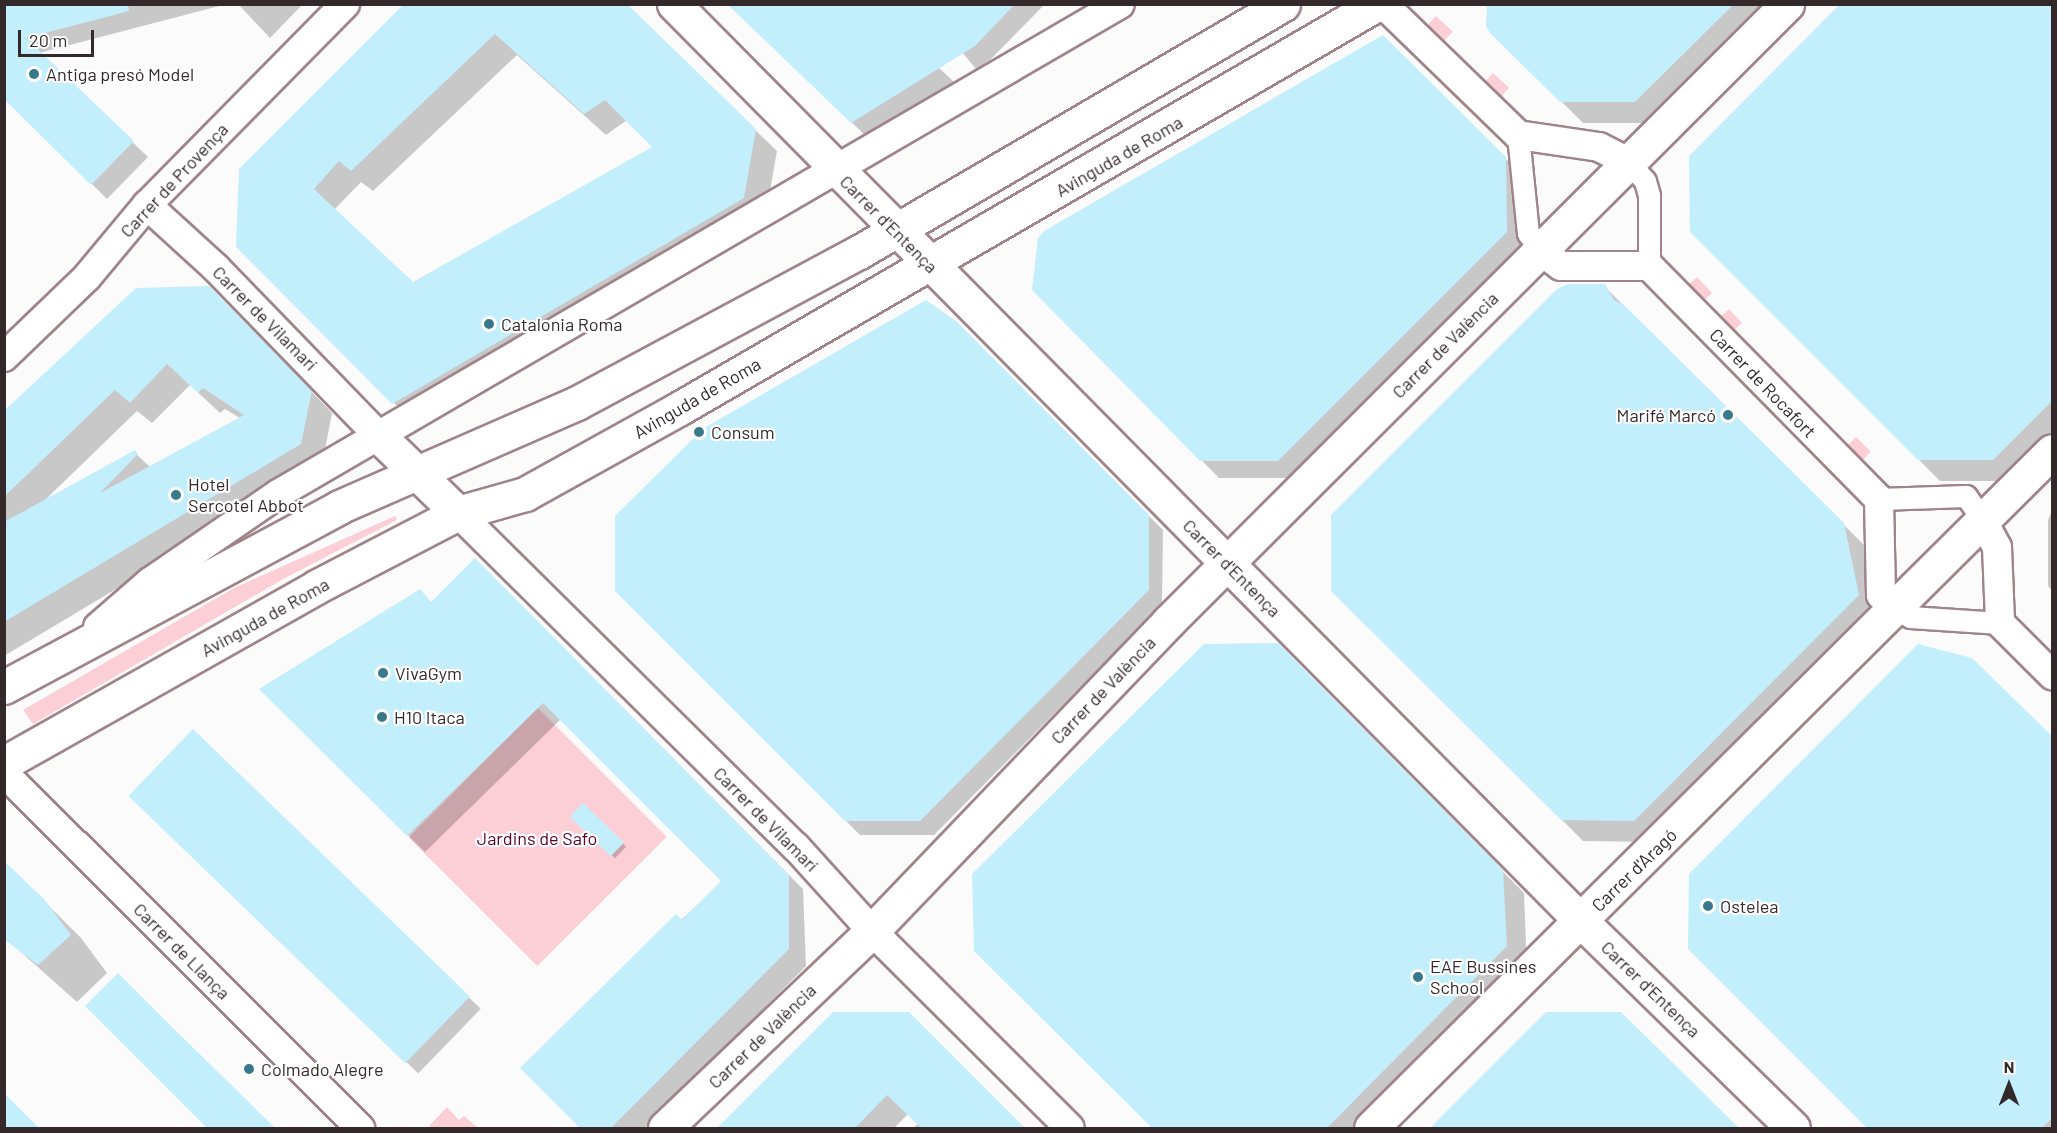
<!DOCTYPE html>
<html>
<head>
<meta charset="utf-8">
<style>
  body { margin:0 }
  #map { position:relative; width:2057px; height:1133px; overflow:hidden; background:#fbfbfb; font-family:Barlow,sans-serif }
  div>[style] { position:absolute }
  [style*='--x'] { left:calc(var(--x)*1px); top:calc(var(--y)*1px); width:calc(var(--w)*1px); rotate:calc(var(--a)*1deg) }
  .green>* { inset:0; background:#fcced6; transform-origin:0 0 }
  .shadow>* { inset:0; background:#0003; transform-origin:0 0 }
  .building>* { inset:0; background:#c3eefb; transform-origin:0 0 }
  .roads { filter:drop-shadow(2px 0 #9f8489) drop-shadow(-2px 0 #9f8489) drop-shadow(0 2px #9f8489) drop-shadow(0 -2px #9f8489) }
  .pedestrian>* { height:21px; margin:-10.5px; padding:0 10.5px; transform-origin:10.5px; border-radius:10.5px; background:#fff }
  .minor>* { height:28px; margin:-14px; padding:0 14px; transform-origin:14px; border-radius:14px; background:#fff }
  .tertiary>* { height:33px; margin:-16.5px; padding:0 16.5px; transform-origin:16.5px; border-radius:16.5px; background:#fff }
  .secondary>* { height:33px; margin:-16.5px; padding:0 16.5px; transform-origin:16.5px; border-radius:16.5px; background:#fff }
  .primary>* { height:33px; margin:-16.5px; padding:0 16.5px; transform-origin:16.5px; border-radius:16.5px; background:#fff }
  .dots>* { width:16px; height:16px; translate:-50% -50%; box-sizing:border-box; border:3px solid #fff; border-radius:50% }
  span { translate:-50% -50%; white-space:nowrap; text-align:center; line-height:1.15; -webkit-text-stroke:4.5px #fff; paint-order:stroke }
  .poi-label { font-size:18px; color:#33292b }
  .left { translate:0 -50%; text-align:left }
  .right { translate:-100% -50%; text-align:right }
  .street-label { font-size:18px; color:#33292b }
  .park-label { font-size:18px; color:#5a0226 }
  .frame { position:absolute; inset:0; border:6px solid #33292b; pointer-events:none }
  .north { position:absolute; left:1979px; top:1055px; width:60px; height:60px; -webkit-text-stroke:4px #fff; paint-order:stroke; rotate:0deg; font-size:16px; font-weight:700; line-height:24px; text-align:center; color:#33292b }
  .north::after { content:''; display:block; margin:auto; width:21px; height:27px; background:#33292b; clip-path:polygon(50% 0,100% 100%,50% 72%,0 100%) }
  .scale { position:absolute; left:18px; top:30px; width:76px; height:27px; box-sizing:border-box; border:3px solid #33292b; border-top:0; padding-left:8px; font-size:18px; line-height:21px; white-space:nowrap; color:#33292b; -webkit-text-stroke:4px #fff; paint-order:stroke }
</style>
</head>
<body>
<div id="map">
  <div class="green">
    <i style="left:1436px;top:16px;width:23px;height:23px;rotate:43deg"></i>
    <i style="left:1493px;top:73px;width:22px;height:22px;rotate:43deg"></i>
    <i style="left:1697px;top:277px;width:22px;height:23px;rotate:47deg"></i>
    <i style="left:1729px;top:309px;width:19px;height:23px;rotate:47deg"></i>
    <i style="left:1856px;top:437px;width:21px;height:22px;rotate:45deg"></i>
    <i style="clip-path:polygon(395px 516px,397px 520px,285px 578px,33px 724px,23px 710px,234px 588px)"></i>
    <i style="left:538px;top:708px;width:182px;height:183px;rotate:45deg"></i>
    <i style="clip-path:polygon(447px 1107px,459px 1120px,464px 1116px,478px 1128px,432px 1128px,429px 1126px)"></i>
  </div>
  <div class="shadow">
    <i style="clip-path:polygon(4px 4px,227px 4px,39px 53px,148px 157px,107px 199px,4px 97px)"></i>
    <i style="clip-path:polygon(238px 4px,303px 4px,270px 38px)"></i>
    <i style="clip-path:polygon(evenodd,406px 4px,625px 4px,777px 151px,765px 219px,415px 424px,237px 246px,406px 4px,517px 55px,606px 135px,627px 120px,654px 147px,413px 284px,334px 210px,361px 182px,373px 191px,517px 55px)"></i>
    <i style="clip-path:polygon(728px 4px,871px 4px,954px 82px,867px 137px)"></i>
    <i style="clip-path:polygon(922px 4px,1045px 4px,990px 60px,976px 69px)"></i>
    <i style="clip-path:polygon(1490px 4px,1776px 4px,1657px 123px,1583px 123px,1561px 101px)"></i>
    <i style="clip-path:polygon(1842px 4px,2052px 4px,2052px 443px,2015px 481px,1940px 481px,1692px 231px)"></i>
    <i style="clip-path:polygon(1382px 36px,1523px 176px,1524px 250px,1296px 478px,1219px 478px,1034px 290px)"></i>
    <i style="clip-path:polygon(1604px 286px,1865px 546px,1880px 617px,1656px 842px,1583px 841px,1333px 590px)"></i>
    <i style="clip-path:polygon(955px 322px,1163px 530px,1162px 605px,934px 835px,860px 835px,617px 591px)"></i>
    <i style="clip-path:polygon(evenodd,255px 333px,332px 413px,322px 466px,4px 656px,4px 413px,255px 333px,190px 385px,220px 413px,225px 409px,240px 418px,150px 467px,134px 452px,44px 501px,137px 411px,152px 423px,190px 385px)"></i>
    <i style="clip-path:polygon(2052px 510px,2052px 591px,2048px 586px,2048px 520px)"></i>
    <i style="clip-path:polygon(475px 560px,803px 889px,806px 966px,645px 1128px,582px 1128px,522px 1068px,723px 881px,561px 719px,425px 852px,261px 689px,432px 603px)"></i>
    <i style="clip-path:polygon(1277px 645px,1524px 893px,1527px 968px,1369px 1128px,1153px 1128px,975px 950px)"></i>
    <i style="clip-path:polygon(1971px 660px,2052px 740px,2052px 1128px,1869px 1128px,1690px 949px)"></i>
    <i style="left:193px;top:731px;width:400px;height:90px;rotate:44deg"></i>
    <i style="left:583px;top:805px;width:60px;height:16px;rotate:44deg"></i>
    <i style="clip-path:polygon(43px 900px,81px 938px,107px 973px,77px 1002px,4px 937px)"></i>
    <i style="clip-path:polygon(118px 976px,272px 1128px,210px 1128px,87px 1006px)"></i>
    <i style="clip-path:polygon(908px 1013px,1023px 1128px,913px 1128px,918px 1124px,908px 1114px,894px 1128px,719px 1128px,833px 1014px)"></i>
    <i style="clip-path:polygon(1547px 1013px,1620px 1013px,1735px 1128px,1432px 1128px)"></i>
  </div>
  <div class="building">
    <i style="clip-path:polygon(4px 4px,128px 4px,129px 11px,26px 38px,134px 141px,91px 185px,4px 99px)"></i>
    <i style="clip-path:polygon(evenodd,404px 4px,627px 4px,756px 129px,744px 198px,392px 404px,236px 247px,239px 169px,404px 4px,495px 34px,584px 114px,605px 100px,652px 147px,413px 282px,314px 189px,339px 161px,351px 171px,495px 34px)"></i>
    <i style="clip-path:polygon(727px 4px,1015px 4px,975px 46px,851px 123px)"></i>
    <i style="clip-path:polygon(1487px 4px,1734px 4px,1635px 102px,1560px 102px,1490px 33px,1486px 26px)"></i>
    <i style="clip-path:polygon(1840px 4px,2052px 4px,2052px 401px,1993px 460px,1918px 460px,1690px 232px,1689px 156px)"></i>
    <i style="clip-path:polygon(1383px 35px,1506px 157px,1507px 232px,1278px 461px,1200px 461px,1032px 290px,1038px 238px,1044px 231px)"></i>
    <i style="clip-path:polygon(1568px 284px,1605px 284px,1614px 300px,1624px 305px,1844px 523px,1859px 595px,1634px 821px,1561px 820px,1331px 591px,1331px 515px,1557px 289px)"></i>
    <i style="clip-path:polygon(209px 286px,312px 390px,301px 444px,4px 622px,4px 522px,135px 450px,138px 454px,100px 493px,244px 415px,203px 388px,198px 393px,167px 364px,130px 403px,115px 390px,4px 497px,4px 411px,136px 288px)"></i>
    <i style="clip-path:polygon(926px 300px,956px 321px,1149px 515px,1149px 590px,920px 821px,845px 821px,615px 591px,615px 516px,704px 428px)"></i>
    <i style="clip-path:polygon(475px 558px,789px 875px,789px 949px,611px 1128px,580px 1128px,520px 1068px,676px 914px,682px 920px,721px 881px,543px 703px,407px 836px,259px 689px,420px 589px,431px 602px)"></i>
    <i style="clip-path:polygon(1278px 643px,1503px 870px,1507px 946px,1327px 1128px,1152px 1128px,974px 951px,972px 874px,1204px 644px)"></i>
    <i style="clip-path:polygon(1918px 644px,1972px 658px,2052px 736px,2052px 1118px,2042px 1128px,1867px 1128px,1688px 949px,1689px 874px)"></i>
    <i style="left:193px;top:729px;width:385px;height:93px;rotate:44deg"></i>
    <i style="left:583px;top:803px;width:57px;height:19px;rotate:44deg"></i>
    <i style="clip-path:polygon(4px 861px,44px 899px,71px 935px,38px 965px,4px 939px)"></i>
    <i style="clip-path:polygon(118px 973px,169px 1024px,275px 1128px,207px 1128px,85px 1006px)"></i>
    <i style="clip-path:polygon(833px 1012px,909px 1012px,1025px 1128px,921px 1128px,887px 1095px,855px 1128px,717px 1128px)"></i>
    <i style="clip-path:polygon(1546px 1012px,1621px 1012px,1739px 1128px,1430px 1128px)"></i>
    <i style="clip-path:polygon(4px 1093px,39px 1128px,4px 1128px)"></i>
  </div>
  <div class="roads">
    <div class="pedestrian">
      <i style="--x:1518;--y:135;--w:99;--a:84.2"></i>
      <i style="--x:1528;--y:233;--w:22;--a:54"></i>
      <i style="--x:1628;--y:162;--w:25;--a:48"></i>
      <i style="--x:1645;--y:181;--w:15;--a:74"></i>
      <i style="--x:1649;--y:195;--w:71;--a:90"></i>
      <i style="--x:1879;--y:499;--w:87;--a:-2"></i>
      <i style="--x:1966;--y:496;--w:28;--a:55"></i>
      <i style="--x:1893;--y:607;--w:20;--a:30"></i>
      <i style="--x:1910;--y:617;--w:90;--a:3.8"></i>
    </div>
    <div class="minor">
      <i style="--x:1383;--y:4;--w:188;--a:44.1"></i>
      <i style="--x:1518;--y:135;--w:82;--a:8.4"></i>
      <i style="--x:1599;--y:147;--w:33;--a:27"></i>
      <i style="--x:147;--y:205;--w:93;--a:42.4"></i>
      <i style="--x:216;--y:268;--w:234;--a:45.9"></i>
      <i style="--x:1541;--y:251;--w:25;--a:37"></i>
      <i style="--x:1561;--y:266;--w:88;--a:0"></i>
      <i style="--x:1649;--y:266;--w:327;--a:45.4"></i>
      <i style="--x:1879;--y:499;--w:96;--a:88.8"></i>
      <i style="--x:1881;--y:595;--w:17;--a:45"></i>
      <i style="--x:4;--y:357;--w:115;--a:-43.9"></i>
      <i style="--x:87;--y:277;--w:94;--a:-50.2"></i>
      <i style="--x:147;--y:205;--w:282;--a:-45.4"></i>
      <i style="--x:458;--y:513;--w:475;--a:44.7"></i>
      <i style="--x:796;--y:847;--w:113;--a:47.9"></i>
      <i style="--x:872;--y:931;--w:279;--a:44.9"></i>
      <i style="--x:1982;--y:519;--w:32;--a:62"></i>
      <i style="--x:1997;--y:547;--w:76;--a:87.7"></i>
      <i style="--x:2000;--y:623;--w:74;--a:45"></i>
      <i style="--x:98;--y:627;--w:69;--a:-40.9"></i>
      <i style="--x:150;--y:582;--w:155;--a:-34.5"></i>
      <i style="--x:278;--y:494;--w:974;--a:-30.2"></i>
      <i style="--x:4;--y:773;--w:503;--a:44.92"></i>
    </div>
    <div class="tertiary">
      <i style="--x:379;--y:436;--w:110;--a:44.3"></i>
      <i style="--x:4;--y:687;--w:380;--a:-28.2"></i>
      <i style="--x:339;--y:507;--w:260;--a:-23.6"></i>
      <i style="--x:577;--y:403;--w:320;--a:-28.2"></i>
      <i style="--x:859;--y:252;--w:491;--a:-30.3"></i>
      <i style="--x:4;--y:763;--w:358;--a:-29.4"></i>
      <i style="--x:316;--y:587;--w:160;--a:-27.5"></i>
      <i style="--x:458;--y:513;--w:70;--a:-15.8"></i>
      <i style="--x:525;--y:494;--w:177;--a:-29"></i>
      <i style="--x:680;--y:408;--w:806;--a:-30.1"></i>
      <i style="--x:665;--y:1128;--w:286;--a:-43.6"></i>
      <i style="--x:872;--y:931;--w:428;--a:-46.2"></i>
      <i style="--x:1168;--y:622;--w:875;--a:-44.95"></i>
    </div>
    <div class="secondary">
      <i style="--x:674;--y:4;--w:1290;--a:45.31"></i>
      <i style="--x:1581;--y:921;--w:296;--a:44.3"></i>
    </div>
    <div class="primary">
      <i style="--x:1371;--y:1128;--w:960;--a:-44.83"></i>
    </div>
  </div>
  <div class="dots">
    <i style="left:34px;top:74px;background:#38798b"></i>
    <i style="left:489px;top:324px;background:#38798b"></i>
    <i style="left:1728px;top:415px;background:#38798b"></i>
    <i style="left:699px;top:432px;background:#38798b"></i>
    <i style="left:176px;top:495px;background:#38798b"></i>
    <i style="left:383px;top:673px;background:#38798b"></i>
    <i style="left:382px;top:717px;background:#38798b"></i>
    <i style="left:1708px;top:906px;background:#38798b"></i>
    <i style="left:1418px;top:977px;background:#38798b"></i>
    <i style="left:249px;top:1069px;background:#38798b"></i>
  </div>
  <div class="poi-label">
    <span class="left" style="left:46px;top:74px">Antiga presó Model</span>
    <span class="left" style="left:501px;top:324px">Catalonia Roma</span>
    <span class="right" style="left:1716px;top:415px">Marifé Marcó</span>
    <span class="left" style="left:711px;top:432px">Consum</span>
    <span class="left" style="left:188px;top:495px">Hotel<br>Sercotel Abbot</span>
    <span class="left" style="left:395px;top:673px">VivaGym</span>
    <span class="left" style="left:394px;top:717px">H10 Itaca</span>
    <span class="left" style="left:1720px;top:906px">Ostelea</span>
    <span class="left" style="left:1430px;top:977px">EAE Bussines<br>School</span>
    <span class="left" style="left:261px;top:1069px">Colmado Alegre</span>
  </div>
  <div class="street-label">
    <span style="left:1119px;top:156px;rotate:-30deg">Avinguda de Roma</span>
    <span style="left:174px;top:180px;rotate:-47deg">Carrer de Provença</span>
    <span style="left:889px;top:224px;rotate:45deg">Carrer d'Entença</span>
    <span style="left:265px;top:318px;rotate:45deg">Carrer de Vilamarí</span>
    <span style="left:1445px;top:345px;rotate:-45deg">Carrer de València</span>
    <span style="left:1763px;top:383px;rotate:46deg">Carrer de Rocafort</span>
    <span style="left:697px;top:398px;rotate:-30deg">Avinguda de Roma</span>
    <span style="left:1232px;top:568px;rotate:45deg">Carrer d'Entença</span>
    <span style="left:265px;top:617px;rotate:-29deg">Avinguda de Roma</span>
    <span style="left:1103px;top:690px;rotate:-46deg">Carrer de València</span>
    <span style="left:766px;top:819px;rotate:45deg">Carrer de Vilamarí</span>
    <span style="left:1634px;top:870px;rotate:-44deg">Carrer d'Aragó</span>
    <span style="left:182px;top:951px;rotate:45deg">Carrer de Llança</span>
    <span style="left:1651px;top:989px;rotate:44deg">Carrer d'Entença</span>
    <span style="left:762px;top:1036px;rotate:-44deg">Carrer de València</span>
  </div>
  <div class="park-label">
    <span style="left:537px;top:838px">Jardins de Safo</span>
  </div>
  <div class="frame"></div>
  <div class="north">N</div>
  <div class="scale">20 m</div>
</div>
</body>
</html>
